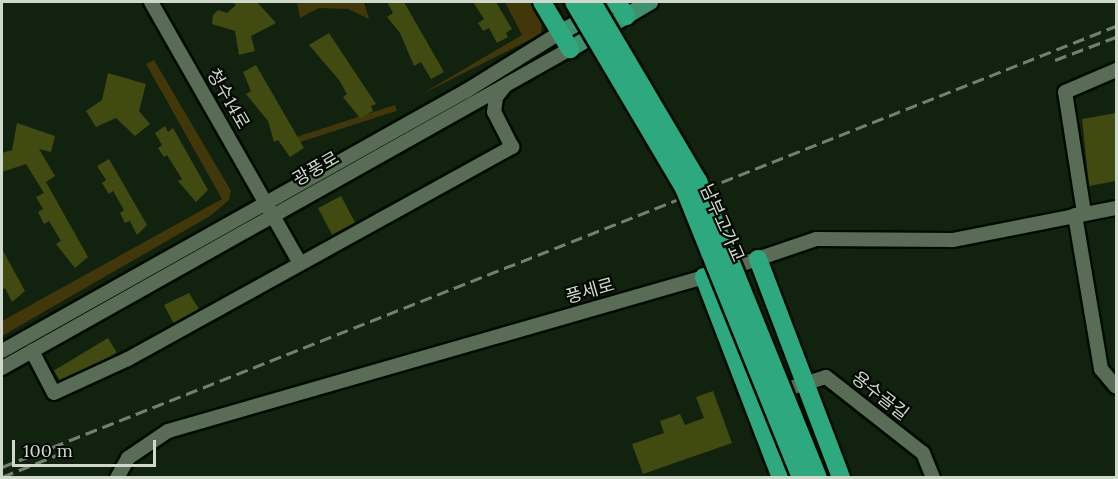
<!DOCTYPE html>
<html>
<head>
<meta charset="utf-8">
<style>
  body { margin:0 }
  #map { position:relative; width:1118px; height:479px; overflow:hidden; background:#11220f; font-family:Lora,"Noto Sans KR",serif }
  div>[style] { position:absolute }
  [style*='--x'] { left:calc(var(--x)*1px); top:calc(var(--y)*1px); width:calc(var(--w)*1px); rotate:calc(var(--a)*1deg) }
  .green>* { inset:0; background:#42370b; transform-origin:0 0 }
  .building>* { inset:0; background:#414a11; transform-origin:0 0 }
  .roads { filter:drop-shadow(2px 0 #000b00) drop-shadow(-2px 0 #000b00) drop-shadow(0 2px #000b00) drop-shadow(0 -2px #000b00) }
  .minor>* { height:14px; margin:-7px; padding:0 7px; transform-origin:7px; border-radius:7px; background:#596d56 }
  .major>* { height:16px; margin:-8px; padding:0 8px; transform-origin:8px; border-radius:8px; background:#3f916f }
  .highway>* { height:18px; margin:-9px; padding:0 9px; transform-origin:9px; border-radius:9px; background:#2ea97f }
  .rail>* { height:3px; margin-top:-1.5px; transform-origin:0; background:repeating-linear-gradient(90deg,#728070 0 12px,transparent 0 18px) }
  .bridges { filter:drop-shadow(2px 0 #000b00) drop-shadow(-2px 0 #000b00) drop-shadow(0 2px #000b00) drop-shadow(0 -2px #000b00) }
  .highway-bridge>* { height:18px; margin:-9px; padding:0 9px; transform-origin:9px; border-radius:9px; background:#2ea97f }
  span { translate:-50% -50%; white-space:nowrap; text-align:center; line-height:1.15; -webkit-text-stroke:4.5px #040903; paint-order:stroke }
  .street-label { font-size:18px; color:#ced9cc }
  .frame { position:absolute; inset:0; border:3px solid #ced9cc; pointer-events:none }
  .scale { position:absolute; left:12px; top:440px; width:144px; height:27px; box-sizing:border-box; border:3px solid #ced9cc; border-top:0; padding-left:8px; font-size:18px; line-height:21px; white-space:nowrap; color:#ced9cc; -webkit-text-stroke:4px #040903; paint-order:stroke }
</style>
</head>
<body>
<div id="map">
  <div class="green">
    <i style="clip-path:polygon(297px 2px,364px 2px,369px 19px,348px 9px,319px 8px,300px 18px)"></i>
    <i style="clip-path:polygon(505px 2px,531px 2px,542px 20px,541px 34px,420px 95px,522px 35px)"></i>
    <i style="clip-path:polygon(154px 60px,231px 191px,229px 200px,210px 216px,2px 336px,2px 321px,222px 199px,146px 64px)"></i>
    <i style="left:395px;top:105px;width:6px;height:115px;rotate:72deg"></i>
  </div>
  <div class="building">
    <i style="clip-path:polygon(232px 2px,257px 2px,276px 23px,251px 36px,255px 51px,239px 55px,235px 31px,212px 24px,213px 15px,218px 10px,227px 13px,236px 5px)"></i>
    <i style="clip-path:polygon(387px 2px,404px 2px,444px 72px,431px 79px,421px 62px,414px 66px,400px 33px,387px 17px,393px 13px)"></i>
    <i style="clip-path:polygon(473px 2px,496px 2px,512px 29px,506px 33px,508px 37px,497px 43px,489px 28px,483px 31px,478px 23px,484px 19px)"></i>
    <i style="clip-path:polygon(329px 33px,376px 104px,371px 106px,373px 111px,360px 118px,343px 97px,347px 94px,339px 80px,309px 45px)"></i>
    <i style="clip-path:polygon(256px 65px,304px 148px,290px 157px,278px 140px,274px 142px,268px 121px,246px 94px,251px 91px,243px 72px)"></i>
    <i style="clip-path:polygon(108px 73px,146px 84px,139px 111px,150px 124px,135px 136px,116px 118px,96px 127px,86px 111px,102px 100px)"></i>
    <i style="clip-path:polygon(1116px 113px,1116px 181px,1089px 186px,1082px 119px)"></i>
    <i style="clip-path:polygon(17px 123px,55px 136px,51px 152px,39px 149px,55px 176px,46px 182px,88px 257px,75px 268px,56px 244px,61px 241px,49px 221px,44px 224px,38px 212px,43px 209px,36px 197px,44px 193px,26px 164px,2px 172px,2px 153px,12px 150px)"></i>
    <i style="clip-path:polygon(165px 126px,168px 132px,173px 128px,208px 190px,196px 202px,178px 181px,182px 179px,167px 155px,164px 157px,158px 148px,162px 145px,155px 133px)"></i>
    <i style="clip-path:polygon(109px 159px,147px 225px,137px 235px,130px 221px,125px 223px,120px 213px,124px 210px,113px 191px,109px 194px,102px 183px,106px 180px,97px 166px)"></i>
    <i style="left:341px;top:196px;width:30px;height:26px;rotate:62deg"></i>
    <i style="clip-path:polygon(2px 249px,25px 291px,12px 302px,5px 288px,2px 290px)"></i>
    <i style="clip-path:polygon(189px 293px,199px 309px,174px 324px,164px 305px)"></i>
    <i style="left:108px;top:338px;width:17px;height:63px;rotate:59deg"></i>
    <i style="clip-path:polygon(713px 391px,732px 443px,643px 474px,632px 444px,664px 433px,660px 421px,680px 414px,685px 425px,704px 418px,696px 397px)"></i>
  </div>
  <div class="roads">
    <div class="minor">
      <i style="--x:151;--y:2;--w:301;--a:60.3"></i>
      <i style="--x:1084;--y:213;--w:122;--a:-98.9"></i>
      <i style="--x:1065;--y:92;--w:56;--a:-23.3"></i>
      <i style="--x:1075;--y:215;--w:156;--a:80.4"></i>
      <i style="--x:1101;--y:369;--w:23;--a:50"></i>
      <i style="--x:2;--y:351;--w:532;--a:-29.26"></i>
      <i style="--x:466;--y:91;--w:112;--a:-31.8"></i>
      <i style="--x:32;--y:351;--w:47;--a:62.4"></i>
      <i style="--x:54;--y:393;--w:81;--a:-24.7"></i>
      <i style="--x:128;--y:359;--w:439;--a:-28.9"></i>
      <i style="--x:512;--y:147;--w:39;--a:-117"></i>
      <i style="--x:494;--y:112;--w:15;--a:-82"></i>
      <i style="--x:496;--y:97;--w:14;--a:-51"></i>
      <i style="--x:2;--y:368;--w:651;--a:-29.32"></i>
      <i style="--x:774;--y:393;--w:54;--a:-17.1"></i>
      <i style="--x:826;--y:377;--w:123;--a:38.1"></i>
      <i style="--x:923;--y:453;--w:27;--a:68"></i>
      <i style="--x:117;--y:478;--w:23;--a:-61"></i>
      <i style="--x:128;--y:458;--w:48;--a:-34"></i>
      <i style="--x:168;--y:431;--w:558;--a:-16.03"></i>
      <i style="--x:704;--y:277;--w:118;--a:-18.7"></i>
      <i style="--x:816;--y:239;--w:137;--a:0.4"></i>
      <i style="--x:953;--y:240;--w:166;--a:-11.1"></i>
    </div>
    <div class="major">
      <i style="--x:561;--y:32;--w:64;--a:-27.8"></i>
      <i style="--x:570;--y:49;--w:93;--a:-30.4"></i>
    </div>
    <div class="highway">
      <i style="--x:542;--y:2;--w:55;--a:59.2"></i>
      <i style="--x:617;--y:2;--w:17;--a:57"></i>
      <i style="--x:758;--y:259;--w:234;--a:69.2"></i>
      <i style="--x:704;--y:277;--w:215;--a:69"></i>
    </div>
  </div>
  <div class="rail">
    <i style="--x:1055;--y:60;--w:65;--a:-20.7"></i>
    <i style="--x:2;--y:467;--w:1198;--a:-21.6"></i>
    <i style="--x:2;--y:477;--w:70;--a:-21.8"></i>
  </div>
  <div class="bridges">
    <div class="highway-bridge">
      <i style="--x:574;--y:2;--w:216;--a:59.4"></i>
      <i style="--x:684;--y:188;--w:313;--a:68"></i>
      <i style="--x:592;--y:2;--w:208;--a:59.4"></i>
      <i style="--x:698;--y:181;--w:320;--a:68"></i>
    </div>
  </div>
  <div class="street-label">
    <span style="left:228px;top:99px;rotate:60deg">청수14로</span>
    <span style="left:316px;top:169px;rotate:-30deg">광풍로</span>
    <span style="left:722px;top:223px;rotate:66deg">남부고가교</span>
    <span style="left:590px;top:291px;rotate:-16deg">풍세로</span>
    <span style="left:880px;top:396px;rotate:38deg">용수골길</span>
  </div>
  <div class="frame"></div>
  <div class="scale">100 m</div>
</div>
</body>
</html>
